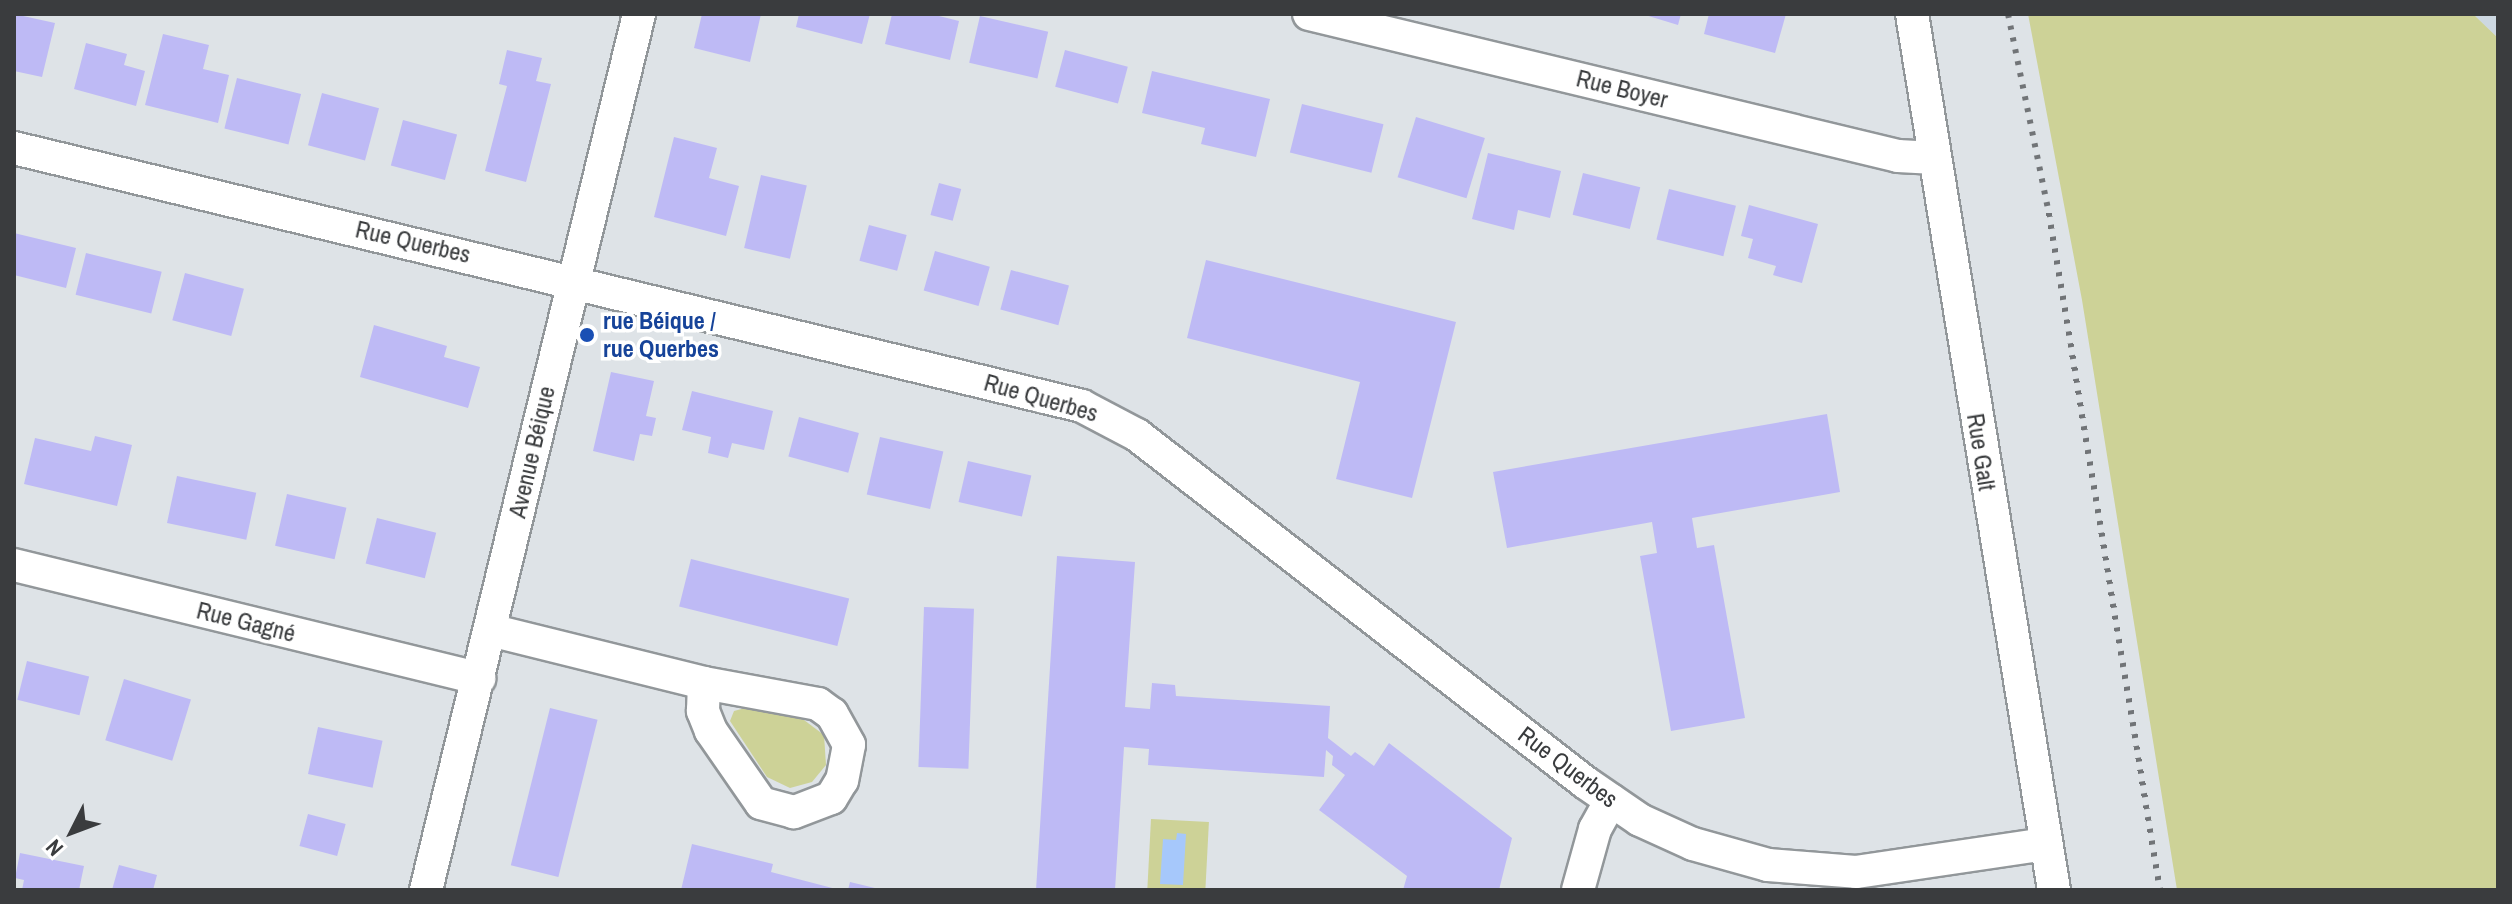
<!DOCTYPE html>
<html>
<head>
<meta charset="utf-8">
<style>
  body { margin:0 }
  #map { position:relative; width:2512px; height:904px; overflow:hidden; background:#dee3e7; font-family:"Archivo Narrow",sans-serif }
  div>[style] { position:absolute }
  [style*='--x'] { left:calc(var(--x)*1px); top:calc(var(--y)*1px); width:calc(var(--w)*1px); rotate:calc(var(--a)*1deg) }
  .built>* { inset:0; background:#cdd8e1 }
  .green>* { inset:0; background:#cdd297; transform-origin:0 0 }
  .water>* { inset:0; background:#a6c8fb }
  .building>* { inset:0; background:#bebaf5; transform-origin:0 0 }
  .roads { filter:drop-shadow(2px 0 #92979a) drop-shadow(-2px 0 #92979a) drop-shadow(0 2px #92979a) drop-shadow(0 -2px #92979a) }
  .minor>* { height:32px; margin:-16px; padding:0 16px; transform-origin:16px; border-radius:16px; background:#fff }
  .rail>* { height:6px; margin-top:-3px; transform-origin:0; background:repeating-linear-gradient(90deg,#717477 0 4px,transparent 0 12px) }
  .dots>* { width:22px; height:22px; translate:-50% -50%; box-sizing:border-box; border:4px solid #fff; border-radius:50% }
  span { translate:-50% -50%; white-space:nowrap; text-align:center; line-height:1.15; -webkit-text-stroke:7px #fff; paint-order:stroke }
  .street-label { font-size:24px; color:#3a3c3e }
  .transit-label { font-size:24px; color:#164399; font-weight:700 }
  .left { translate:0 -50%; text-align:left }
  .frame { position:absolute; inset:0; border:16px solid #3a3c3e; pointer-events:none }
  .north { position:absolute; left:32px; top:792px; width:80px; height:80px; -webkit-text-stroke:6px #fff; paint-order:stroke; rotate:228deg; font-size:22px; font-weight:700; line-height:32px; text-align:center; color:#3a3c3e }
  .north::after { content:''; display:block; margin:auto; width:28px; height:36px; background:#3a3c3e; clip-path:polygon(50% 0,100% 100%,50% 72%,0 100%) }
</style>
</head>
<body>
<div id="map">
  <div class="built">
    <i style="clip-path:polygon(2473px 14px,2498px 14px,2498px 38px)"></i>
  </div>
  <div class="green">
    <i style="clip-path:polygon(2028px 14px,2473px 14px,2498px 38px,2498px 890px,2177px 890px,2082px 300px)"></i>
    <i style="clip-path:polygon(749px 707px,804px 720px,824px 735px,826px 765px,812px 782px,790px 788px,767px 777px,730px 721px,734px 711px)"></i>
    <i style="left:1151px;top:819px;width:58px;height:71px;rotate:3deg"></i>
  </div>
  <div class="water">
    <i style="clip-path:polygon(1177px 833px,1186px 834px,1183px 885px,1160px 884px,1163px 839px,1176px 840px)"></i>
  </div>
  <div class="building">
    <i style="clip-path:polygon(14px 14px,55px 23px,42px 77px,14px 71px)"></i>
    <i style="clip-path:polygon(702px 14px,761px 14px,750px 62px,694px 48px)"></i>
    <i style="clip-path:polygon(799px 14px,870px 14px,862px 44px,796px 27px)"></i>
    <i style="clip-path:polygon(892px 14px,931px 14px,959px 21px,950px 60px,885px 44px)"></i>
    <i style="clip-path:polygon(1642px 14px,1681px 14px,1678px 25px)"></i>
    <i style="clip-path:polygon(1709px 14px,1786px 14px,1775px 53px,1704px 34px)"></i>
    <i style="left:980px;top:16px;width:70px;height:48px;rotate:13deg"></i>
    <i style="clip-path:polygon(163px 34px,209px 45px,203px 69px,229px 75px,218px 123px,145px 105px)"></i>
    <i style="clip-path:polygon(86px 43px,127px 54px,124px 65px,145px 71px,136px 106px,74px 89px)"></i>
    <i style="clip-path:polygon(507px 50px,542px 58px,536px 81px,551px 84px,526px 182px,485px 171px,507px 86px,499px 84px)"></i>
    <i style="left:1065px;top:50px;width:65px;height:38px;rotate:15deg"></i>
    <i style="clip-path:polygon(1152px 71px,1270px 99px,1256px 157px,1201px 144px,1205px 128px,1142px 113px)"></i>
    <i style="left:237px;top:78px;width:66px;height:52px;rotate:14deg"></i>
    <i style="left:322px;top:93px;width:59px;height:54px;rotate:15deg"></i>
    <i style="left:1302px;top:104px;width:84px;height:50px;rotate:14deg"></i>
    <i style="left:1416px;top:117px;width:72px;height:63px;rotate:17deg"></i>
    <i style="left:403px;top:120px;width:56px;height:47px;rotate:15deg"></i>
    <i style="clip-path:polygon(674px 137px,717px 148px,709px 178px,739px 186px,726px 236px,654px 217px)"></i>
    <i style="clip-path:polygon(1488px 153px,1561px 171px,1550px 218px,1518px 210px,1514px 230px,1472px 219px)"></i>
    <i style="left:1583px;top:173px;width:59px;height:43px;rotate:14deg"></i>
    <i style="left:761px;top:175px;width:47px;height:75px;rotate:13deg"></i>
    <i style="left:939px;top:183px;width:23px;height:33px;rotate:15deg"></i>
    <i style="left:1669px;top:189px;width:69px;height:52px;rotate:14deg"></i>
    <i style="clip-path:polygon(1749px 205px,1818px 224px,1802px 283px,1773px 275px,1776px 266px,1748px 258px,1753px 239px,1741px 236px)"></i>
    <i style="left:869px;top:225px;width:39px;height:37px;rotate:15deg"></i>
    <i style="clip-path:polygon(14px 233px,76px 248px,66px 288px,14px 275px)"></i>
    <i style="left:935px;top:251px;width:57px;height:41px;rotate:16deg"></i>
    <i style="left:86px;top:253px;width:78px;height:43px;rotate:14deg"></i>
    <i style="clip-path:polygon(1206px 260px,1456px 322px,1412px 498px,1336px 479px,1360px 382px,1187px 338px)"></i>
    <i style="left:1011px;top:270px;width:60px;height:41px;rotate:15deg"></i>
    <i style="left:185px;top:273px;width:61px;height:49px;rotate:15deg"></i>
    <i style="clip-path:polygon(374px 325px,447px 346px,444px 357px,480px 367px,468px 408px,360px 377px)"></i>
    <i style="clip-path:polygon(611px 372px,654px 381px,646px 416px,656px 418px,652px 436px,640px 434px,634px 461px,593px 451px)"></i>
    <i style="clip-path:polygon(692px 391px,773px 411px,764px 450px,732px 443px,728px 458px,708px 453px,711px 437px,682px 430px)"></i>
    <i style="clip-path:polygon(1827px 414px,1840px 492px,1692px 518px,1697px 548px,1714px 545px,1745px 718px,1671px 731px,1640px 556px,1657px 553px,1652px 522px,1507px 548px,1493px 472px)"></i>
    <i style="left:799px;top:417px;width:62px;height:41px;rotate:15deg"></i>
    <i style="clip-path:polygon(95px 436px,132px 445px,117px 506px,24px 484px,35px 438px,91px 451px)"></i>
    <i style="left:880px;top:437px;width:65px;height:59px;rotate:13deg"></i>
    <i style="left:968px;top:461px;width:65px;height:42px;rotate:13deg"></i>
    <i style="left:177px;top:476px;width:81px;height:48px;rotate:12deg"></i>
    <i style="left:287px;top:494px;width:61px;height:53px;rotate:13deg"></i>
    <i style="left:377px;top:518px;width:61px;height:47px;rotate:14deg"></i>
    <i style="clip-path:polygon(1057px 556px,1135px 562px,1125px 707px,1150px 709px,1152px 683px,1175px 685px,1176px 696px,1330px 706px,1328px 738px,1351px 756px,1355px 752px,1374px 766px,1389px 743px,1512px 838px,1499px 890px,1403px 890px,1407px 876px,1319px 810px,1345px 775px,1332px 765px,1333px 756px,1326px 750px,1324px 777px,1148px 765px,1149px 749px,1124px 747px,1115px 890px,1036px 890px)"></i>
    <i style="left:691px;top:559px;width:163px;height:49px;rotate:14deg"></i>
    <i style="left:924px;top:607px;width:50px;height:160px;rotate:2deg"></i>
    <i style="left:27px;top:661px;width:64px;height:40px;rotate:14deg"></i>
    <i style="left:124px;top:679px;width:70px;height:64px;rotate:17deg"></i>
    <i style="left:550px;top:708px;width:49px;height:162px;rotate:14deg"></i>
    <i style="left:318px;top:727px;width:66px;height:48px;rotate:12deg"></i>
    <i style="left:308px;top:814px;width:39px;height:33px;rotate:15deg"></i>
    <i style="clip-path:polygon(692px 844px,773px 864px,771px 872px,840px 890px,681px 890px)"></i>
    <i style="clip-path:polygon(20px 853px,84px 866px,79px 890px,22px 890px,24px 880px,15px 878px)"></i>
    <i style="clip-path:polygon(119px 865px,157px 875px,153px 890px,112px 890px)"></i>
    <i style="clip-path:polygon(850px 882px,879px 889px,878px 890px,848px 890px)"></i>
  </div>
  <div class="roads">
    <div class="minor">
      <i style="--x:1309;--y:14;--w:606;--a:13.55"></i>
      <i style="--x:1898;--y:156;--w:37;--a:3"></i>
      <i style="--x:1912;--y:14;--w:887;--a:80.79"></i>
      <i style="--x:14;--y:148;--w:1099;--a:13.58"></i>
      <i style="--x:1082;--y:406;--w:62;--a:27.8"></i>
      <i style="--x:1137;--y:435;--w:568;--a:37.78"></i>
      <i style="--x:1586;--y:783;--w:65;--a:34.4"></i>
      <i style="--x:1640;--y:820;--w:58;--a:24.4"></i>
      <i style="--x:1693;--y:844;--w:78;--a:15.6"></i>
      <i style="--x:1768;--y:865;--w:88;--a:4.5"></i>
      <i style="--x:1856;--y:872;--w:192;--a:-8.4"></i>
      <i style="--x:14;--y:565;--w:479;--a:13.7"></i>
      <i style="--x:490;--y:630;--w:220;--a:13.9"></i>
      <i style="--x:704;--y:683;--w:116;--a:10.4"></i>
      <i style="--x:818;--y:704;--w:17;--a:36"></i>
      <i style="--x:832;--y:714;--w:35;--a:61"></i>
      <i style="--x:849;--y:745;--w:36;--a:101"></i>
      <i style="--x:842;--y:780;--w:21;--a:121"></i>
      <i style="--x:831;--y:798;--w:40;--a:159"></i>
      <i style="--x:794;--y:812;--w:34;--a:-165"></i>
      <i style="--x:761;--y:803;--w:88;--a:-124.8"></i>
      <i style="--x:711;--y:731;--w:22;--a:-112"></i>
      <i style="--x:703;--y:711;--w:28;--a:-88"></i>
      <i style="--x:426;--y:890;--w:902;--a:-76.33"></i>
      <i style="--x:1578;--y:890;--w:63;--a:-74.4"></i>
      <i style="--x:1595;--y:829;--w:33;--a:-61"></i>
    </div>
  </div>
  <div class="rail">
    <i style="--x:2008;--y:14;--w:203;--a:78.4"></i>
    <i style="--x:2049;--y:213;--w:686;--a:80.69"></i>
  </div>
  <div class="dots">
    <i style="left:587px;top:335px;background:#1a4fb4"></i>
  </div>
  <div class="street-label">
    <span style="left:1622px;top:89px;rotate:14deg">Rue Boyer</span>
    <span style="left:413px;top:242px;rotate:13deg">Rue Querbes</span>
    <span style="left:1041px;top:398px;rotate:16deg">Rue Querbes</span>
    <span style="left:532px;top:452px;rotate:-77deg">Avenue Béique</span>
    <span style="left:1981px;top:452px;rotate:81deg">Rue Galt</span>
    <span style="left:246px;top:622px;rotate:14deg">Rue Gagné</span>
    <span style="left:1568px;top:767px;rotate:37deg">Rue Querbes</span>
  </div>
  <div class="transit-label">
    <span class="left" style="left:603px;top:335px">rue Béique /<br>rue Querbes</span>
  </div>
  <div class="frame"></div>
  <div class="north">N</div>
</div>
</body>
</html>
